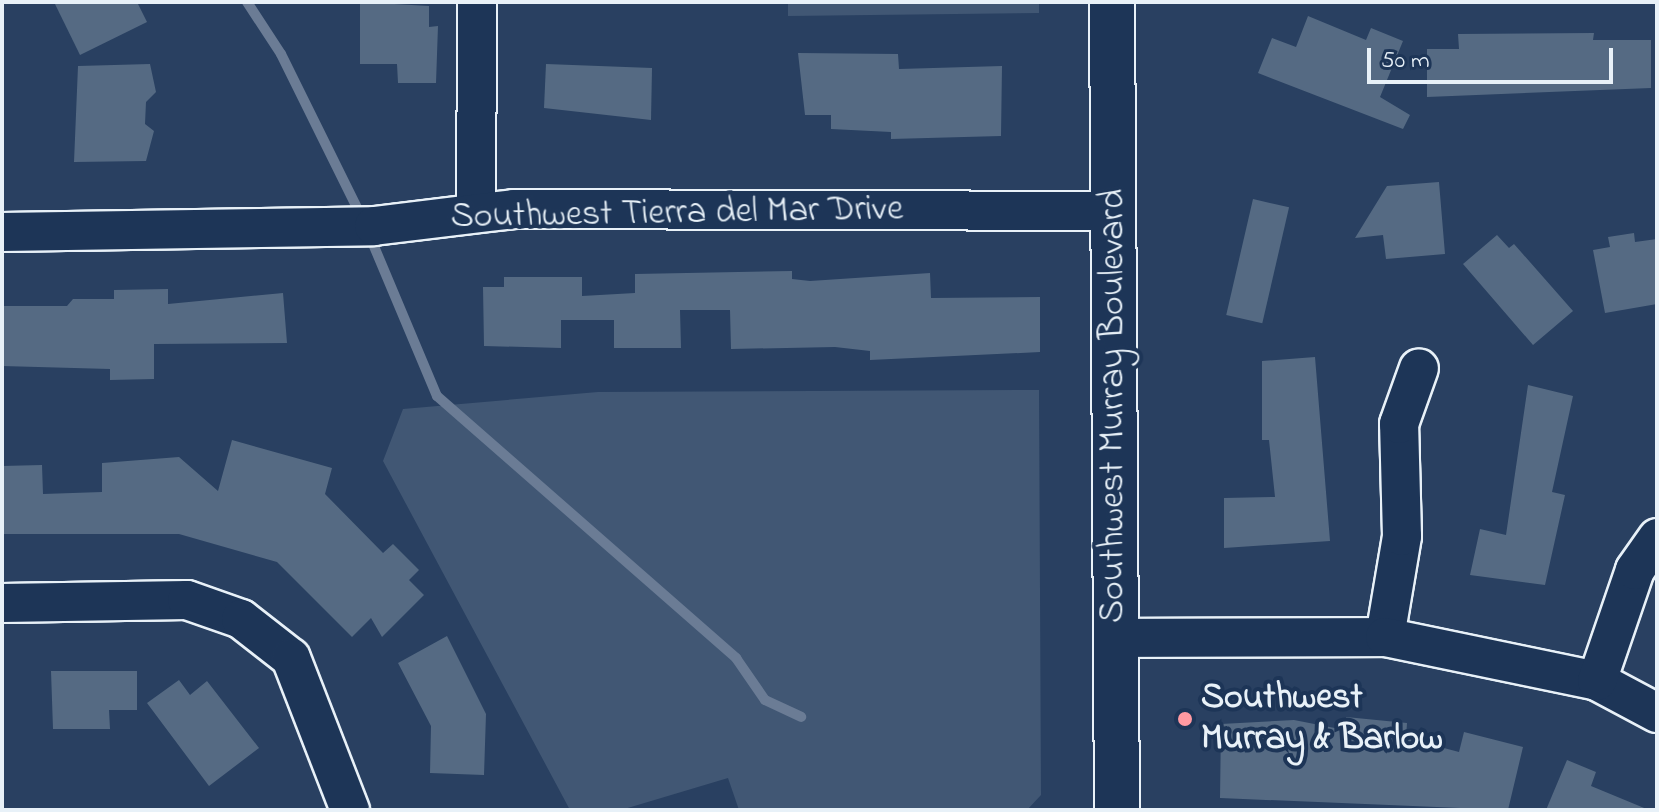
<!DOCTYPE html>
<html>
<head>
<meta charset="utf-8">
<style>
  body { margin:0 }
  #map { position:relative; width:1659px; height:812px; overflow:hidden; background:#294061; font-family:"Indie Flower",sans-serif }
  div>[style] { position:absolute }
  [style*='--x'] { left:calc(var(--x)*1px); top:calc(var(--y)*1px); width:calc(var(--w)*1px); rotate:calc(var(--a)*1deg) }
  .green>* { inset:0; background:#415774 }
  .stream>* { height:10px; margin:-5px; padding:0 5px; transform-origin:5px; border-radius:5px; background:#6b7c95 }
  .building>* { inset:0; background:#556a83; transform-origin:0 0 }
  .roads { filter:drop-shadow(2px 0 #e8f1f8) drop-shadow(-2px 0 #e8f1f8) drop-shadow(0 2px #e8f1f8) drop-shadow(0 -2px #e8f1f8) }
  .minor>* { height:38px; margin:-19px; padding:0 19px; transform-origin:19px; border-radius:19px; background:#1d3557 }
  .major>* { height:44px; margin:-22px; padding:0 22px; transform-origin:22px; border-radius:22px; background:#1d3557 }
  .dots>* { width:22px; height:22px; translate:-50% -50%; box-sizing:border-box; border:4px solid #1d3557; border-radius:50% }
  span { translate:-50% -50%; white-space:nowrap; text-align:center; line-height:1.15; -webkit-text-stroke:8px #1d3557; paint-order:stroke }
  .street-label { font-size:36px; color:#e8f1f8 }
  .poi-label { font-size:36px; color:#e8f1f8; font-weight:700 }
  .left { translate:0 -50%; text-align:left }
  .frame { position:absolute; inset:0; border:4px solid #e8f1f8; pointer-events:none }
  .scale { position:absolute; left:1367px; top:48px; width:246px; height:36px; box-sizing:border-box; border:4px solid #e8f1f8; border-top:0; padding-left:10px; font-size:24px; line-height:28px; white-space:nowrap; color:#e8f1f8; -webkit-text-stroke:6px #1d3557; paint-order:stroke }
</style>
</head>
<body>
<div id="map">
  <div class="green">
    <i style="clip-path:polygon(788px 2px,1039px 2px,1039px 13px,788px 16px)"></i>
    <i style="clip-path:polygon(1039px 390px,1041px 795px,1027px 810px,739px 810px,728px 778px,621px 810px,570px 810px,383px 461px,403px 409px,598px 392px)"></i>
  </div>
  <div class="stream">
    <i style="--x:247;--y:2;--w:62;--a:56.8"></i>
    <i style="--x:281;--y:54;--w:183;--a:63.7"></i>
    <i style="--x:368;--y:232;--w:178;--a:67.2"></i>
    <i style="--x:437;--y:396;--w:398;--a:41.2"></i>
    <i style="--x:736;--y:658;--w:51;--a:55.4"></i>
    <i style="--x:765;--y:700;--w:40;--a:25"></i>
  </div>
  <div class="building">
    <i style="clip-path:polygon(54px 2px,137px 2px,147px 22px,80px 55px)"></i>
    <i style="clip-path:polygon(360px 2px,429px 6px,429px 27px,438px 26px,436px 83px,398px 83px,397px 64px,360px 64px)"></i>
    <i style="clip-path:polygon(1308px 16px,1366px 40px,1371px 28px,1403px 41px,1380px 97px,1410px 115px,1403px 129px,1258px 73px,1272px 38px,1296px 47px)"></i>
    <i style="clip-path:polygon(1594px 33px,1593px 40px,1651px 40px,1651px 88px,1427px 97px,1427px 49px,1459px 49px,1458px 34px)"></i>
    <i style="clip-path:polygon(798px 53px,898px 54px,899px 69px,1002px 66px,1001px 136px,891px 139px,891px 132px,831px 129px,831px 115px,805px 115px)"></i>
    <i style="clip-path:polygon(150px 64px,156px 92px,146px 102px,145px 124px,154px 131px,146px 161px,74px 162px,78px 66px)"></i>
    <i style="clip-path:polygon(546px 64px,652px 68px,651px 120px,544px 108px)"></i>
    <i style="clip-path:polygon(1439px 182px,1445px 254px,1386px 259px,1383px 235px,1355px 238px,1387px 186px)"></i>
    <i style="left:1253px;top:199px;width:37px;height:119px;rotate:13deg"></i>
    <i style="clip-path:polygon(1634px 233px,1635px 242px,1657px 239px,1657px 304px,1605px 313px,1593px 250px,1610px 247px,1608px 237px)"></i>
    <i style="clip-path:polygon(1497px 235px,1509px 248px,1514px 244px,1573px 311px,1533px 345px,1463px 264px)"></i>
    <i style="clip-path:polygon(792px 271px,792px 279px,810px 281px,930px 273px,931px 298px,1040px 297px,1040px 352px,870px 360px,870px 351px,835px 347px,731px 349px,730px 310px,680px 310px,681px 348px,614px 348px,614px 320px,561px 320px,561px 348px,484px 346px,483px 287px,504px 287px,504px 277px,582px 277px,582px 296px,635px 293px,635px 274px)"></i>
    <i style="clip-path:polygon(168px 289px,168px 304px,283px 293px,287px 343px,154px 344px,154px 379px,110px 380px,110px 369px,2px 366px,2px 306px,67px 306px,73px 299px,114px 299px,114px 290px)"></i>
    <i style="clip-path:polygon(1315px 357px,1330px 541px,1224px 548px,1224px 498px,1275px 497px,1269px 440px,1262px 440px,1262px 361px)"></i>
    <i style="clip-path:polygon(1528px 385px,1573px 396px,1552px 492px,1565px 495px,1545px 585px,1470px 575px,1480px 529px,1506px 535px)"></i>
    <i style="clip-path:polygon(232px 440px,332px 468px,325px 494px,383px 553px,393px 544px,419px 570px,409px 580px,424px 595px,382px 637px,371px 618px,352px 637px,277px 562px,179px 534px,2px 534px,2px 466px,42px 465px,43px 494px,102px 492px,102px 463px,179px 457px,218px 491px)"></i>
    <i style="clip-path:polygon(447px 636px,486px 714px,484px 775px,430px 773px,431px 726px,398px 663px)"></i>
    <i style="clip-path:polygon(51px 671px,137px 671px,137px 710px,109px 710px,110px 729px,53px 729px)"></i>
    <i style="clip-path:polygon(179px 680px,190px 695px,207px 681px,259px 748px,209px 786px,147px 703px)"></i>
    <i style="clip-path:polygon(1346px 717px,1407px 723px,1406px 738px,1459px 752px,1464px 732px,1523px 747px,1508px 810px,1220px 798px,1221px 724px,1294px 720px,1345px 730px)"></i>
    <i style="clip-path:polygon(1567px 760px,1596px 772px,1591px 786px,1649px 810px,1546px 810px)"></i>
  </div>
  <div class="roads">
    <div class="minor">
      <i style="--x:476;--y:212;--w:210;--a:-89.7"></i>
      <i style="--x:2;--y:232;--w:372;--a:-0.9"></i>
      <i style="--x:374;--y:226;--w:141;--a:-6.9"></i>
      <i style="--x:514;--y:209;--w:598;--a:0.19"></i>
      <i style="--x:2;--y:603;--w:185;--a:-0.9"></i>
      <i style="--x:187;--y:600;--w:57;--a:19.4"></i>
      <i style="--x:241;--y:619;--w:63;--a:38"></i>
      <i style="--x:291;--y:658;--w:163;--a:68.8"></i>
      <i style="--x:1385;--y:637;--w:102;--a:-80.4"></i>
      <i style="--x:1402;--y:536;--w:112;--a:-91.5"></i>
      <i style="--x:1399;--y:424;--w:59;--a:-70.3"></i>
      <i style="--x:1116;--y:638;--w:269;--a:-0.2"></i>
      <i style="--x:1385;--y:637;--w:217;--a:11.7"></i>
      <i style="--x:1597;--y:681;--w:68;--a:28.1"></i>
      <i style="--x:1597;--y:681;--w:117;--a:-71.1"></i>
      <i style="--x:1635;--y:570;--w:39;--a:-55"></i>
    </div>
    <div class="major">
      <i style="--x:1112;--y:2;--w:808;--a:89.65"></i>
    </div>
  </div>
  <div class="dots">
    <i style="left:1185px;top:719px;background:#ff9aa2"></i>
  </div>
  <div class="street-label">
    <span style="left:677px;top:214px;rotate:-1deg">Southwest Tierra del Mar Drive</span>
    <span style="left:1114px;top:406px;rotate:-90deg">Southwest Murray Boulevard</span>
  </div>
  <div class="poi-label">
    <span class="left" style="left:1201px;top:719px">Southwest<br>Murray &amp; Barlow</span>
  </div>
  <div class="frame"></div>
  <div class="scale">50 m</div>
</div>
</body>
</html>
